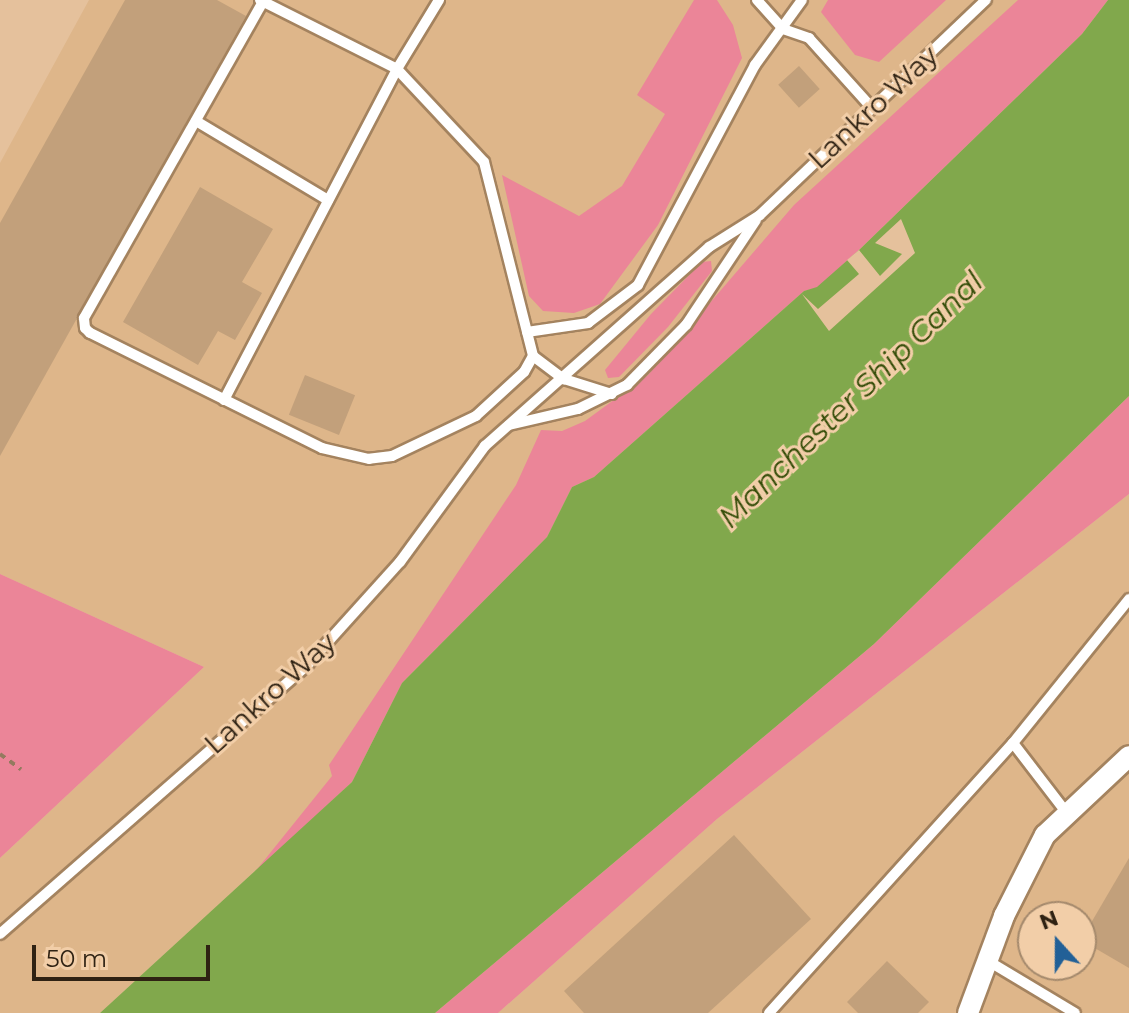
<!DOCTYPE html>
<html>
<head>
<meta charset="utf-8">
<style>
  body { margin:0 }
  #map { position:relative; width:1129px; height:1013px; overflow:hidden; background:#e5c19c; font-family:Montserrat,sans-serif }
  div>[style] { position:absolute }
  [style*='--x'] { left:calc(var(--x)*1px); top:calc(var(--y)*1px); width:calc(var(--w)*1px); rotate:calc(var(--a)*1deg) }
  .built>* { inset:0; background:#deb68a }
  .green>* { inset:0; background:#eb8598 }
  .water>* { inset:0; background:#81a84c }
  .pier>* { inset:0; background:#e5c19c }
  .building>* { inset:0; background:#c2a07b; transform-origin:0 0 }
  .path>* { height:4px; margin-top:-2px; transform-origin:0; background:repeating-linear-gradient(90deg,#947a5f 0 6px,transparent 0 12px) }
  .roads { filter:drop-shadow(2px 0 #a4835f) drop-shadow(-2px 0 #a4835f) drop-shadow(0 2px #a4835f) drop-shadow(0 -2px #a4835f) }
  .lane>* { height:10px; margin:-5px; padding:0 5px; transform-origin:5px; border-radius:5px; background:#fff }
  .street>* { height:20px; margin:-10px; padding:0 10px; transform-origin:10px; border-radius:10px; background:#fff }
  span { translate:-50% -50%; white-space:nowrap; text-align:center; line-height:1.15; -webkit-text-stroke:6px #f2cea8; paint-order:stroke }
  .street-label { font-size:28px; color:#2f2213 }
  .water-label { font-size:30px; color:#344d08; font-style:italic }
  .north { position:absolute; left:1017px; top:901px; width:80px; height:80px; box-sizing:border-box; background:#f2cea8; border:2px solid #a4896c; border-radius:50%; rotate:339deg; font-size:22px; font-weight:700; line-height:32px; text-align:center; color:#2f2213 }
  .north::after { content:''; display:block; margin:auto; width:28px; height:36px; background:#226097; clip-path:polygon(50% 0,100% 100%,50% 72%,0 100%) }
  .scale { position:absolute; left:32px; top:945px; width:178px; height:36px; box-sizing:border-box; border:4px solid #2f2213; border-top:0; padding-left:10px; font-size:24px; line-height:28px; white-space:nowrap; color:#2f2213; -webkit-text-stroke:6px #f2cea8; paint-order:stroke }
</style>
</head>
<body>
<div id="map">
  <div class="built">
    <i style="clip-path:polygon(89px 0,1108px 0,1082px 34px,817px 288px,804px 291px,594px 477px,572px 487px,547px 537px,402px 683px,352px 782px,100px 1013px,0 1013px,0 858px,204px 667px,0 574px,0 163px)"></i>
    <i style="clip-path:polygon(evenodd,1129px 494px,1129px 1013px,498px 1013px,717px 819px,1129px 494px,1033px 917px,1081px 917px,1081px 965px,1033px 965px,1033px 917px)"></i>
  </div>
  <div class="green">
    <i style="clip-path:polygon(694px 0,717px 0,733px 25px,742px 58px,658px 225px,600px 304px,574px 313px,543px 311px,529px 296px,502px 175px,579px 216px,622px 186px,665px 114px,637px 95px)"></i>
    <i style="clip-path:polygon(828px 0,946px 0,879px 62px,855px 55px,821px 12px)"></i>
    <i style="clip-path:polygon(1018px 0,1108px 0,1082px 34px,859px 250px,817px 288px,804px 291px,594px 477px,572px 487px,547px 537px,402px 683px,352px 782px,254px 873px,332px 776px,329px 765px,516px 485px,541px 430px,562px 431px,585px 421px,648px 375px,794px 205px)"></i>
    <i style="clip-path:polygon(711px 261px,712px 271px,668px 327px,619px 377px,608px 378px,605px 370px,651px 314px,702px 262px)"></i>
    <i style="clip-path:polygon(1129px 396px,1129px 494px,717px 819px,498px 1013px,435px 1013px,874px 644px)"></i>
    <i style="clip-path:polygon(0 574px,204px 667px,0 858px)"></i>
  </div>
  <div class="water">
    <i style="clip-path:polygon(1108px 0,1129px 0,1129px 396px,874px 644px,435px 1013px,100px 1013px,352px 782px,402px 683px,547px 537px,572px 487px,594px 477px,804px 291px,817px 287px,859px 250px,1082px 34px)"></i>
  </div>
  <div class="pier">
    <i style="clip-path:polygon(901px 219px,915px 253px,829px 331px,802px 294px,818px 309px,859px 274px,847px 260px,859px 250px,880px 276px,902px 254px,875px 243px)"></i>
  </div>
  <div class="building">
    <i style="clip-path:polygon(125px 0,217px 0,246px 16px,0 456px,0 223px)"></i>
    <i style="left:799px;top:66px;width:31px;height:28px;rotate:48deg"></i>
    <i style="clip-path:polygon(200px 187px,273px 229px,242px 282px,262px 293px,235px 340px,218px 331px,198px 365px,123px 322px)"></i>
    <i style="left:305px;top:375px;width:54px;height:43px;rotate:22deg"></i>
    <i style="clip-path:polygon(734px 835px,811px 919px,708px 1013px,584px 1013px,564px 991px)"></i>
    <i style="clip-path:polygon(1129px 858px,1129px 968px,1081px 940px)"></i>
    <i style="clip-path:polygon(887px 961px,929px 1002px,918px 1013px,858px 1013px,847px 1002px)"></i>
  </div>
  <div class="path">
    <i style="--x:0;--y:754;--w:26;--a:36"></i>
  </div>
  <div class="roads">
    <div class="lane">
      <i style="--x:260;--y:0;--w:153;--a:26.7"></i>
      <i style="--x:397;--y:69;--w:81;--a:-58.7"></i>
      <i style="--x:757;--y:0;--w:39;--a:48"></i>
      <i style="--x:783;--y:29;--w:28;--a:19"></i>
      <i style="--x:809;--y:38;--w:94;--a:48"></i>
      <i style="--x:196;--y:121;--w:154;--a:30.9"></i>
      <i style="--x:527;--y:332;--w:62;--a:-8.4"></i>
      <i style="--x:588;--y:323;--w:63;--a:-37.2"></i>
      <i style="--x:638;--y:285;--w:249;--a:-62"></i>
      <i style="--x:755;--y:65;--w:80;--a:-54.1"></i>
      <i style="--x:533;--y:356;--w:39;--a:37"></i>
      <i style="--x:564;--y:379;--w:50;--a:17.4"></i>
      <i style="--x:224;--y:400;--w:373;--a:-62.4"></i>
      <i style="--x:397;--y:69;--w:127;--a:46.9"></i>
      <i style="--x:484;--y:162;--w:200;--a:75.8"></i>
      <i style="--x:533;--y:356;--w:18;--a:119"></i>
      <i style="--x:524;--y:372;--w:65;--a:137.5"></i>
      <i style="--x:476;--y:416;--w:93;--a:154.5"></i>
      <i style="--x:392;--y:456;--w:23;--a:173"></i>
      <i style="--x:369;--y:459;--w:48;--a:-166.8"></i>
      <i style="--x:322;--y:448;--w:259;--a:-153.6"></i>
      <i style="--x:90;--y:333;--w:7;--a:-135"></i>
      <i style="--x:85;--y:328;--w:10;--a:-96"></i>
      <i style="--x:84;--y:318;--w:364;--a:-60.5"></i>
      <i style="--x:509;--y:425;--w:71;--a:-13.1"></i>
      <i style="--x:578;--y:409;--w:55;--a:-26.1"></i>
      <i style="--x:627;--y:385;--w:84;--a:-45.5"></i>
      <i style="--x:686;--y:325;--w:126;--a:-56.3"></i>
      <i style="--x:1013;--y:743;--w:185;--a:-51.1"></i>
      <i style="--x:0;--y:934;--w:410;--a:-41.2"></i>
      <i style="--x:308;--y:664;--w:137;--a:-48"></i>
      <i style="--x:400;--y:562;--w:144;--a:-53.8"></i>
      <i style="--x:485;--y:446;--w:300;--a:-41.6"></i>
      <i style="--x:709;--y:247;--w:60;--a:-32.1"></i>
      <i style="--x:760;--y:215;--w:312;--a:-43.6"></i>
      <i style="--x:990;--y:962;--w:99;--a:31"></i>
      <i style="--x:769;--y:1013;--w:364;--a:-47.9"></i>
      <i style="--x:1013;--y:743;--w:87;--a:52.5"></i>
    </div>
    <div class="street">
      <i style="--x:968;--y:1013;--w:103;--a:-69.6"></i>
      <i style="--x:1004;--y:916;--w:91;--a:-63.2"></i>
      <i style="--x:1045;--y:835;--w:115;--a:-43.2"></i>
    </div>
  </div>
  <div class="street-label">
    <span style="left:873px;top:107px;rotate:-43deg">Lankro Way</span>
    <span style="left:270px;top:693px;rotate:-42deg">Lankro Way</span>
  </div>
  <div class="water-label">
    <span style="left:851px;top:400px;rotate:-44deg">Manchester Ship Canal</span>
  </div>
  <div class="north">N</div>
  <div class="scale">50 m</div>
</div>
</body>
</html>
